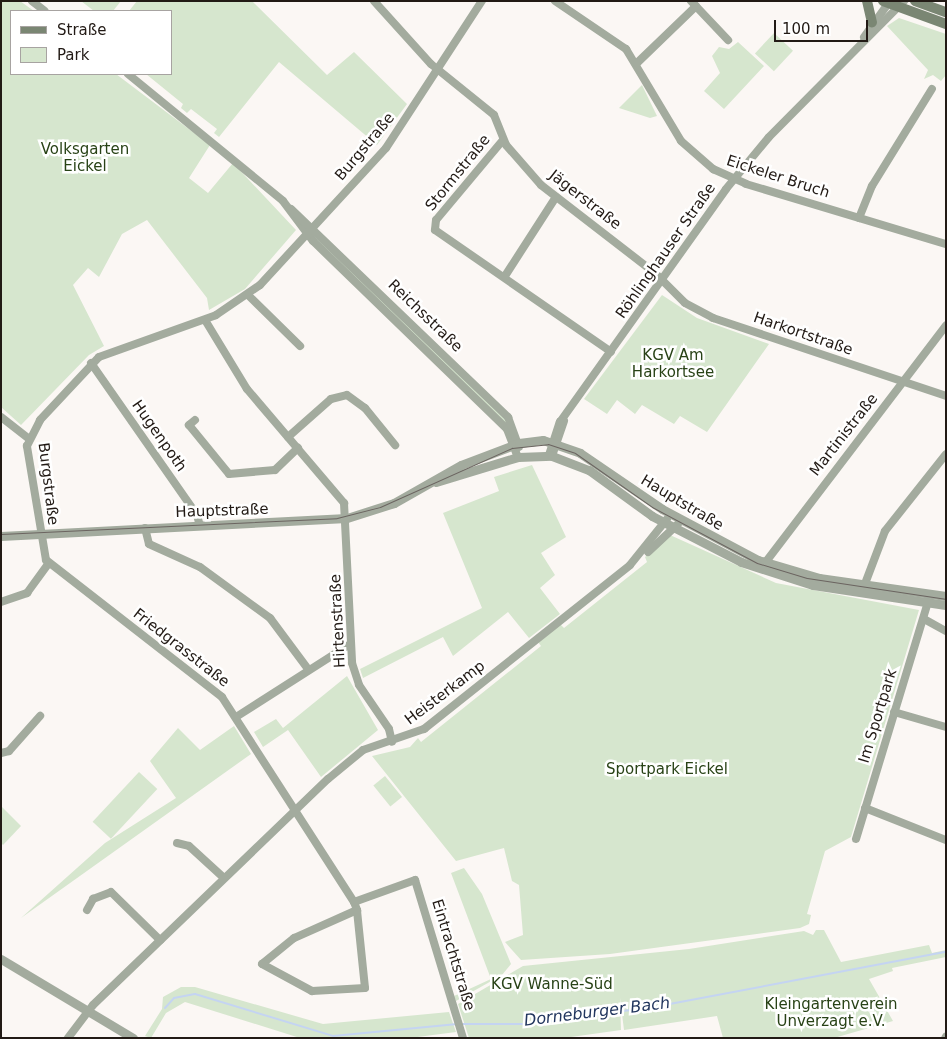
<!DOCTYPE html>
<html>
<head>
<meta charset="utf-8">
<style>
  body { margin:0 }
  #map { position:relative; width:947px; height:1039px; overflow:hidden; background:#fbf7f4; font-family:"DejaVu Sans",sans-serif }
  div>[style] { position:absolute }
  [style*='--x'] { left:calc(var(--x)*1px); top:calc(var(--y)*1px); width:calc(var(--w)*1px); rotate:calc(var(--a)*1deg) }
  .green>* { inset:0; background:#d6e6ce; transform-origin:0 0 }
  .stream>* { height:2px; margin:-1px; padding:0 1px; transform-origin:1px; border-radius:1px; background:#c4d4f2 }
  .minor>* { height:8px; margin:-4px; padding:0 4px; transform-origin:4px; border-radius:4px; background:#a3ab9e }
  .tertiary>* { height:9px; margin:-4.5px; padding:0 4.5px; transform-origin:4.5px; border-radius:4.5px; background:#a3ab9e }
  .secondary>* { height:10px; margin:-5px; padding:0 5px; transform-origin:5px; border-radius:5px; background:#7a8673 }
  .tram>* { height:1px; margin:-0.5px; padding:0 0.5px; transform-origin:0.5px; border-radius:0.5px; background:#6b6460 }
  span { translate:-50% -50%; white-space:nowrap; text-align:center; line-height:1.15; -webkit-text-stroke:5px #fff; paint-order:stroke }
  .street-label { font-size:15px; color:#221a15 }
  .park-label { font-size:15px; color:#284216 }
  .water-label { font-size:16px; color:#22365e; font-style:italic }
  .frame { position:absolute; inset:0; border:2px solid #221a15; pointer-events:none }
  .legend { position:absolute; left:10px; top:10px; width:162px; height:65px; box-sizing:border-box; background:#fff; border:1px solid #a7a3a1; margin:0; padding:6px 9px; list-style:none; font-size:15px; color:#221a15 }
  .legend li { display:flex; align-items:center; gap:10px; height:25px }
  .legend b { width:25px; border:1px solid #a7a3a1 }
  .scale { position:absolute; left:774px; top:20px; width:94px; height:22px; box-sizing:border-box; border:2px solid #221a15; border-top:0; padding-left:6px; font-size:15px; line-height:18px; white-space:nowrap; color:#221a15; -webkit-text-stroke:4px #fff; paint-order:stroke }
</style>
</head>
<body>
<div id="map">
  <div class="green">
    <i style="clip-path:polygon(1px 1px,20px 1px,34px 11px,11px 11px,11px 74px,116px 74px,210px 145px,189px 178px,208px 193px,233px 163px,296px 230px,245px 289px,209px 310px,207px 298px,147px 220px,122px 234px,99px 277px,88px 268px,73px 285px,104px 346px,89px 355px,21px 425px,1px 407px)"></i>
    <i style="clip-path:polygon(81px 1px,121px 1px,113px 11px,94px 11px)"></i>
    <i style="clip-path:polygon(137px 1px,252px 1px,327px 75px,354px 52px,407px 104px,377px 145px,279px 62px,219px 137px,214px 133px,217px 129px,191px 109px,187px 113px,181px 108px,183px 104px,146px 74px,171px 74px,171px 11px,129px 11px)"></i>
    <i style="clip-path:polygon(899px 18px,946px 34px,946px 75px,941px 81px,933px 75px,924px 79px,928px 70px,887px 26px)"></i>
    <i style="left:774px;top:33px;width:26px;height:28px;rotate:43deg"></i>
    <i style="clip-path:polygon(738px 42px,764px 66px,724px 109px,704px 91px,720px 73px,712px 56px,719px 47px,729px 49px)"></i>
    <i style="clip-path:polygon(642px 85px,657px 116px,650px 118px,619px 108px)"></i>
    <i style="clip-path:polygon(319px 237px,507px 419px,515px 432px,315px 241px)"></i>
    <i style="clip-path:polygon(662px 295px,697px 318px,769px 344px,707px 432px,680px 416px,674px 424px,642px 405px,635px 414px,617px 400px,607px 414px,584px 399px)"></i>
    <i style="clip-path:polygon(532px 465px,566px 537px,541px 553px,555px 575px,540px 588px,560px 614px,529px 638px,508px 612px,453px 656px,443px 637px,363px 678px,360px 669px,482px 608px,443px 513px,499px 491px,494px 477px)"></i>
    <i style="clip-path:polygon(670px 535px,776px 583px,919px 610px,851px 837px,825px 851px,807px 914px,811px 915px,809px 924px,800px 928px,610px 954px,521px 960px,505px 942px,523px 935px,519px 885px,512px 881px,504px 848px,456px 861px,372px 756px,410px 747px,418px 738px,421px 742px,541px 646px,538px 642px,560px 624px,564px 628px,647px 562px,645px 557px)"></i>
    <i style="clip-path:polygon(347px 676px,378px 730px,321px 777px,288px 730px,263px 747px,254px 732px,276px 719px,283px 728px)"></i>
    <i style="clip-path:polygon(234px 726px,251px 754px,21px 918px,105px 843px,176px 798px,150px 761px,178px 728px,200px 750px)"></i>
    <i style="left:139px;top:772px;width:25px;height:68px;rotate:43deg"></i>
    <i style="left:385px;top:776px;width:27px;height:15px;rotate:51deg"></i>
    <i style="clip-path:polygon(1px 806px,21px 826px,3px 845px,1px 843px)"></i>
    <i style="clip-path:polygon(464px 868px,482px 894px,511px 964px,502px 975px,456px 1001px,454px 996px,491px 979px,451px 873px)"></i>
    <i style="clip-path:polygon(816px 930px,824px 930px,841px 962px,929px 945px,932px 953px,946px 950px,946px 957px,892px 968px,893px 971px,869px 979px,893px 1021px,834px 1038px,723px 1038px,717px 1016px,624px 1030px,620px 998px,621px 1030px,564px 1038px,469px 1038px,458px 1004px,523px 966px,689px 949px,804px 931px,813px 935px)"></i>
    <i style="clip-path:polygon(181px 987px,195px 987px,323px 1024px,449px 1012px,456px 1032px,410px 1038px,300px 1038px,185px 1002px,166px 1013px,151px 1038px,145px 1036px,162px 1009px,163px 997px)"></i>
  </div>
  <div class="stream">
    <i style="--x:165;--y:1008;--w:13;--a:-48"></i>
    <i style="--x:174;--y:998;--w:21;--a:-11"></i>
    <i style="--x:195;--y:994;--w:144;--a:16.9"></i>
    <i style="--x:333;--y:1036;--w:125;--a:-5.5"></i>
    <i style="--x:462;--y:1024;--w:69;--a:0"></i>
    <i style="--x:531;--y:1024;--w:129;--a:-8"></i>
    <i style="--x:659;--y:1006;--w:292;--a:-10.7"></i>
  </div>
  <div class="minor">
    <i style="--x:32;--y:1;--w:16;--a:38"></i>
    <i style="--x:374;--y:1;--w:85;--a:47.9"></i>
    <i style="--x:431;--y:64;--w:81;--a:39"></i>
    <i style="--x:494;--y:115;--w:32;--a:68"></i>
    <i style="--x:506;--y:145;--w:53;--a:48.8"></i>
    <i style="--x:541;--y:185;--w:144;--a:37.7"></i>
    <i style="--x:655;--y:273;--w:42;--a:45"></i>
    <i style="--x:685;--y:303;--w:32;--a:28"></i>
    <i style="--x:713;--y:318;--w:246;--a:18.5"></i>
    <i style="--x:555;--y:1;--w:86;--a:34.1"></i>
    <i style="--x:626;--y:49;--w:107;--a:59.1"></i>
    <i style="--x:681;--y:141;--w:43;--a:41.2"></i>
    <i style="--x:713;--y:169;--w:36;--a:24"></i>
    <i style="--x:746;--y:184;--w:209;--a:16.7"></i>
    <i style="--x:691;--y:1;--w:54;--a:46.5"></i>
    <i style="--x:864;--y:37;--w:44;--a:-54.2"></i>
    <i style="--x:637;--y:63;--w:82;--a:-44"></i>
    <i style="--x:128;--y:74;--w:200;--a:39.3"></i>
    <i style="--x:283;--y:201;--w:50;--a:53.1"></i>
    <i style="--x:313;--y:241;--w:270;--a:44.1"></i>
    <i style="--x:507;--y:429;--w:30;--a:69"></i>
    <i style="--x:503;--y:140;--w:104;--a:129.9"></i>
    <i style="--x:436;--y:220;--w:10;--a:96"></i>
    <i style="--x:435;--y:230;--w:214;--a:34.7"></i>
    <i style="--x:291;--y:209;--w:301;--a:43.8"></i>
    <i style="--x:508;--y:417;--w:32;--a:70"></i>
    <i style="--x:859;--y:218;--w:35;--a:-68"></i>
    <i style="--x:872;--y:186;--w:114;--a:-58.3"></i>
    <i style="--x:505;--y:276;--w:94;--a:-57.2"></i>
    <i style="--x:248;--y:295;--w:73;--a:44.4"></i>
    <i style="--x:205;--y:320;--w:81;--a:58.7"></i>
    <i style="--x:247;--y:389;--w:150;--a:49.6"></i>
    <i style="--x:344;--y:503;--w:160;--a:87.1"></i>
    <i style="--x:352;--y:663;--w:23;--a:72"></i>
    <i style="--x:359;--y:685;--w:53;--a:55.7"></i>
    <i style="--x:389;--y:729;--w:13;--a:77"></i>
    <i style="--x:91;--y:363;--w:185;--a:55.1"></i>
    <i style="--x:197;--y:515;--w:11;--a:75"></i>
    <i style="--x:1;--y:417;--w:34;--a:38"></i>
    <i style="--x:195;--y:420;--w:8;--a:140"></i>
    <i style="--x:189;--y:425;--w:63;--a:50.8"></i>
    <i style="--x:229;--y:474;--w:46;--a:-5"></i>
    <i style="--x:275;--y:470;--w:32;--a:-44"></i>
    <i style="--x:288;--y:437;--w:57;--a:-41.5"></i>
    <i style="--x:331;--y:399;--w:16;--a:-14"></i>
    <i style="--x:347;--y:395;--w:22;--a:36"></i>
    <i style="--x:365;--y:408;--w:48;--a:51"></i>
    <i style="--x:549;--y:455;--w:35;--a:-72"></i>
    <i style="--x:560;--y:422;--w:286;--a:-54.5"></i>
    <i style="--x:726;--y:189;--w:67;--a:-50.4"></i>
    <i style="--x:769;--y:137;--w:192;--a:-45.2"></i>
    <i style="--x:552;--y:456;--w:37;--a:-71"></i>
    <i style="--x:145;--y:528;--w:16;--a:76"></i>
    <i style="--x:149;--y:544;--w:56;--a:24.3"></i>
    <i style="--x:200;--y:567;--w:87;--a:36.1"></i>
    <i style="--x:270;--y:618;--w:64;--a:53.3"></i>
    <i style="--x:648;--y:552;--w:41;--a:-43"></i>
    <i style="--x:765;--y:563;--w:299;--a:-52.7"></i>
    <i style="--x:863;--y:589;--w:62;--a:-69.2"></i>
    <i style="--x:885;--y:531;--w:98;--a:-51.6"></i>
    <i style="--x:1;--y:602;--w:28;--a:-19"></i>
    <i style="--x:27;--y:593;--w:37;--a:-54"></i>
    <i style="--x:924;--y:619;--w:25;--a:29"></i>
    <i style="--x:894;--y:712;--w:54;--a:16.1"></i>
    <i style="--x:236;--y:717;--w:135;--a:-32.6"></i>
    <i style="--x:1;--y:753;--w:8;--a:-14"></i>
    <i style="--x:9;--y:751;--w:47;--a:-48.5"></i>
    <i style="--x:865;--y:808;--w:87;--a:21.6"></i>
    <i style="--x:856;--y:839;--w:248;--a:-73.1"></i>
    <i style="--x:177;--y:843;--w:12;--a:14"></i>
    <i style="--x:189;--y:846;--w:47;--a:42.4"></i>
    <i style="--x:354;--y:902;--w:244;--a:-122.8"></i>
    <i style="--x:222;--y:697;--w:223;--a:-142.1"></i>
    <i style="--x:46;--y:560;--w:116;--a:-99.5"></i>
    <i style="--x:27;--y:446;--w:29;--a:-63"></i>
    <i style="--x:40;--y:420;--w:86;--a:-46.9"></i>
    <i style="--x:99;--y:357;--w:124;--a:-19.7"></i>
    <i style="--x:216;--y:315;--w:53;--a:-34.3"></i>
    <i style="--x:260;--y:285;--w:186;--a:-47.4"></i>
    <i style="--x:386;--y:148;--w:176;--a:-56.9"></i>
    <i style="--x:354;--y:902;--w:9;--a:69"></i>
    <i style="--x:357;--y:910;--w:69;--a:156"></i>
    <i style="--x:294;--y:938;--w:41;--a:140.9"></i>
    <i style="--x:262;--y:964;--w:57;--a:28.4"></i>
    <i style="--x:312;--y:991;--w:53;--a:-3.2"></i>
    <i style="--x:365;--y:988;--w:78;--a:-95.9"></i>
    <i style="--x:354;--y:902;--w:65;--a:-19.8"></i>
    <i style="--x:415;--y:880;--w:165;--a:73.1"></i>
    <i style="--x:87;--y:910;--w:13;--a:-61"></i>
    <i style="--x:93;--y:899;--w:19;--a:-21"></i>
    <i style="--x:111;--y:892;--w:69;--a:44.4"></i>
    <i style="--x:68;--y:1038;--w:41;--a:-52.9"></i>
    <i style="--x:93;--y:1005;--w:326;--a:-43.9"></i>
    <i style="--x:328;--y:779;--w:45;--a:-39.6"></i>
    <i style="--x:363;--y:750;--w:65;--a:-19"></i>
    <i style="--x:424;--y:729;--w:263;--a:-38.5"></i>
    <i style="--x:630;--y:565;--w:59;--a:-51.2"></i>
  </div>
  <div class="tertiary">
    <i style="--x:436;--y:482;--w:86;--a:-17"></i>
    <i style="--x:518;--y:457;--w:34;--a:-2"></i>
    <i style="--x:552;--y:456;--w:40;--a:21"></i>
    <i style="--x:589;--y:470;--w:78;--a:36.1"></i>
    <i style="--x:652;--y:516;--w:100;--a:27.3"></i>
    <i style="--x:741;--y:562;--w:76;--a:17.7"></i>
    <i style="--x:813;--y:585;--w:134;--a:8.6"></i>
    <i style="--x:1;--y:536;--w:346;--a:-3"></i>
    <i style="--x:347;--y:518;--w:49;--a:-17.7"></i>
    <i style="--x:394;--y:503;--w:77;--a:-29.6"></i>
    <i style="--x:461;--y:465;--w:62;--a:-20.8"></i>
    <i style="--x:519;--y:443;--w:24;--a:-7"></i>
    <i style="--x:543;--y:440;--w:39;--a:19"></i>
    <i style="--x:580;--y:453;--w:99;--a:34.3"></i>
    <i style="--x:662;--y:509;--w:109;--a:28"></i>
    <i style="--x:758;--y:560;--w:64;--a:16.4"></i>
    <i style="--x:819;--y:578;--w:128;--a:8.1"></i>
    <i style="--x:1;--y:959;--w:154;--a:30.9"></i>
    <i style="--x:945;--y:1038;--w:2;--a:-63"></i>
  </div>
  <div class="secondary">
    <i style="--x:867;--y:1;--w:22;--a:77"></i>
    <i style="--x:883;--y:1;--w:67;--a:20.1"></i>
    <i style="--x:915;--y:1;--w:33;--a:20"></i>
  </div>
  <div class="tram">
    <i style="--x:1;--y:534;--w:336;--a:-2.7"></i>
    <i style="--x:337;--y:518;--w:44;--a:-14.3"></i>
    <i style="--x:380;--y:507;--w:145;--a:-24.1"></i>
    <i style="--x:512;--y:448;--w:36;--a:-6"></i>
    <i style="--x:548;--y:444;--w:28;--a:18"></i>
    <i style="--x:575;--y:453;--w:94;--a:35"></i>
    <i style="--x:652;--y:507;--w:119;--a:28.1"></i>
    <i style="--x:757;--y:563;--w:52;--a:16.7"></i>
    <i style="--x:807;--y:578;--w:141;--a:8.6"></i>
  </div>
  <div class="street-label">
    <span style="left:365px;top:147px;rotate:-50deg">Burgstraße</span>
    <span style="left:458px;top:173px;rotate:-51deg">Stormstraße</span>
    <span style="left:778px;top:177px;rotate:18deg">Eickeler Bruch</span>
    <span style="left:585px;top:200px;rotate:38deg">Jägerstraße</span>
    <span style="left:666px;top:251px;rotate:-55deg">Röhlinghauser Straße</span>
    <span style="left:425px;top:316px;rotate:44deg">Reichsstraße</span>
    <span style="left:803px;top:334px;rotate:19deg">Harkortstraße</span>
    <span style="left:844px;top:435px;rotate:-52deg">Martinistraße</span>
    <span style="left:159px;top:436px;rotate:55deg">Hugenpoth</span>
    <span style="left:48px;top:484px;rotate:83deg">Burgstraße</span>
    <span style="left:682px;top:503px;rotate:31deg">Hauptstraße</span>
    <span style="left:222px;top:511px;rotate:-2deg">Hauptstraße</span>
    <span style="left:338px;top:621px;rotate:-93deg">Hirtenstraße</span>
    <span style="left:181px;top:648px;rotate:38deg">Friedgrasstraße</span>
    <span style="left:445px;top:693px;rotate:-37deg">Heisterkamp</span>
    <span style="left:878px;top:716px;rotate:-73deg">Im Sportpark</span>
    <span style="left:453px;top:955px;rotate:73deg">Eintrachtstraße</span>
  </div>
  <div class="park-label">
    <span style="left:85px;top:158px">Volksgarten<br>Eickel</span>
    <span style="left:673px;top:364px">KGV Am<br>Harkortsee</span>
    <span style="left:667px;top:770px">Sportpark Eickel</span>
    <span style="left:552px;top:985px">KGV Wanne-Süd</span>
    <span style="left:831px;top:1013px">Kleingartenverein<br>Unverzagt e.V.</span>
  </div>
  <div class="water-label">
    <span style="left:597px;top:1012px;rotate:-7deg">Dorneburger Bach</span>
  </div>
  <div class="frame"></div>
  <ul class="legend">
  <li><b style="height:6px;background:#7a8673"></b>Straße</li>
  <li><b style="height:14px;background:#d6e6ce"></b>Park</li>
  </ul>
  <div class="scale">100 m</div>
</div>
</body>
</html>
